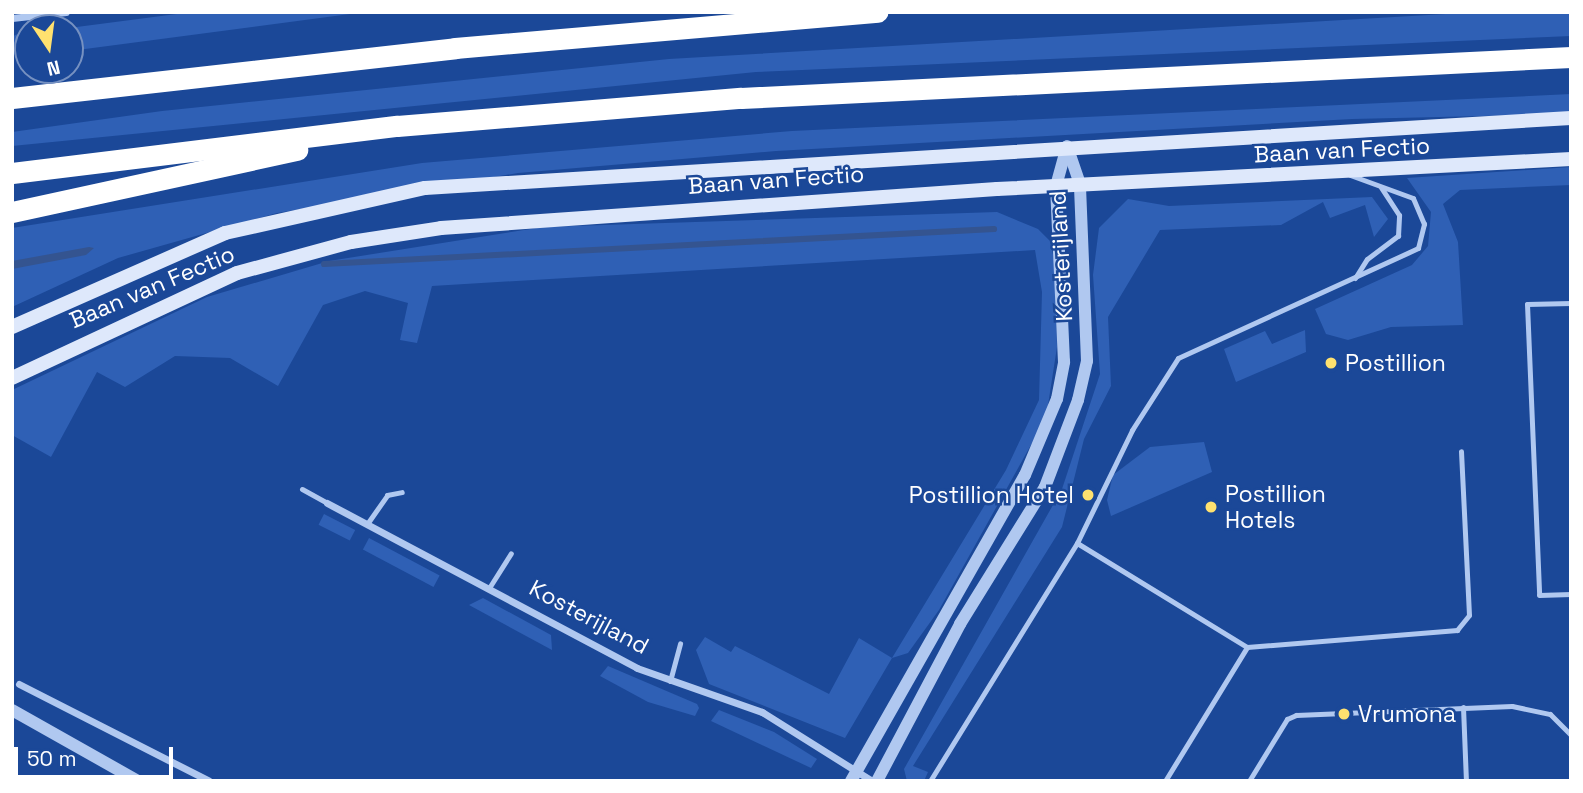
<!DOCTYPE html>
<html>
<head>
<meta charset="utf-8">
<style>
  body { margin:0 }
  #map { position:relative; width:1583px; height:793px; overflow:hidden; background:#1b4898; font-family:"Space Grotesk",sans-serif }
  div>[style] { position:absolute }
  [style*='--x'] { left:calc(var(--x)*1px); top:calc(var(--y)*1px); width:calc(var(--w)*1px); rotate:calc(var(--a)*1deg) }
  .green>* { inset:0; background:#2f60b5; transform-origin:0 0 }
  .round { border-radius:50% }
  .water>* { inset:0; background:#345490 }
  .stream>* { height:6px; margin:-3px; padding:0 3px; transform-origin:3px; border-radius:3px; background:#345490 }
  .service>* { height:5px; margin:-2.5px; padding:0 2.5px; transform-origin:2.5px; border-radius:2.5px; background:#b0c8f0 }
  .minor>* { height:7px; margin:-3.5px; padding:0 3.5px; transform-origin:3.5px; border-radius:3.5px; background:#b0c8f0 }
  .tertiary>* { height:12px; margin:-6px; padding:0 6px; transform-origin:6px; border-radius:6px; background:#b0c8f0 }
  .secondary>* { height:14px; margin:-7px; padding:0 7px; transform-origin:7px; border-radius:7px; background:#dee8fb }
  .motorway>* { height:21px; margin:-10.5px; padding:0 10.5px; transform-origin:10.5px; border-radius:10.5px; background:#fff }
  .dots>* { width:19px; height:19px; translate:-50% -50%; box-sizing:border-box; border:4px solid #1b4898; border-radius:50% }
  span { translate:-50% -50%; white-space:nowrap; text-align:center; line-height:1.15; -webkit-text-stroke:5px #1b4898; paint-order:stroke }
  .street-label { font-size:23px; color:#fff }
  .poi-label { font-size:23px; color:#fff }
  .left { translate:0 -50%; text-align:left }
  .right { translate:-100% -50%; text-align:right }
  .frame { position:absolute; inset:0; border:14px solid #fff; pointer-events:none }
  .north { position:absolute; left:14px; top:14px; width:70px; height:70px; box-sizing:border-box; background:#1b4898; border:2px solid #7691c1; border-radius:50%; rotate:167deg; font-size:19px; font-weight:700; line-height:28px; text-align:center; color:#fff }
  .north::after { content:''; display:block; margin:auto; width:24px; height:32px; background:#ffe16f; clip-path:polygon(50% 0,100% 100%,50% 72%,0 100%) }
  .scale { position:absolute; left:14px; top:747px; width:159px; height:32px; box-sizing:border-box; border:4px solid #fff; border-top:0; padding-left:9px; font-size:21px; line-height:24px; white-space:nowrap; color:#fff; -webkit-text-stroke:5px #1b4898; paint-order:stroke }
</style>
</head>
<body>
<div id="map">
  <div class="green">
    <i style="clip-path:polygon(192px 12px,365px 12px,70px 51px,69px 28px)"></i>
    <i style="clip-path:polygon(1480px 12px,1571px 12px,1571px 36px,756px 72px,12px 146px,12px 132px,162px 111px,669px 59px)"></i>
    <i class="round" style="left:9px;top:34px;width:22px;height:22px"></i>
    <i style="clip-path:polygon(1571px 94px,1571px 114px,1352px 119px,776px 151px,518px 173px,277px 213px,118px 258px,12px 307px,12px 228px,422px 163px,792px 131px)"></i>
    <i style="clip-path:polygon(1571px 167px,1571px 185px,1460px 190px,1443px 204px,1458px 242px,1463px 325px,1391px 327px,1348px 340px,1326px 334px,1315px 309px,1412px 265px,1428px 246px,1431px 212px,1407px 178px)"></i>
    <i style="clip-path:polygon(1372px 197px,1388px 219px,1374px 237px,1365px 205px,1330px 218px,1323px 202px,1281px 225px,1160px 230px,1108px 317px,1111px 386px,1084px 439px,1062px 527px,913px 766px,928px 772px,924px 781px,907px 781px,904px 769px,1062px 489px,1100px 374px,1093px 275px,1099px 228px,1128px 199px,1169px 206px)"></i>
    <i style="clip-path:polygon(997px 212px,1038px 229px,1050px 241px,1055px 264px,1057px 347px,1046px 418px,939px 610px,908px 653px,892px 658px,845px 738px,709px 684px,696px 650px,705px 637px,731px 652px,735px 646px,829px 694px,859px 638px,892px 658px,1006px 470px,1039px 400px,1042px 292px,1035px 250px,432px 286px,417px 343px,400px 340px,408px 303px,365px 291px,323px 305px,278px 386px,230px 358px,175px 356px,125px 387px,97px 372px,51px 457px,12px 435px,12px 390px,207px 297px,329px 261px,543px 227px)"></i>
    <i style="clip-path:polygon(1305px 330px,1306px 352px,1236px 382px,1224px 349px,1265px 331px,1272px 344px)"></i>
    <i style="clip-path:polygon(1204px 442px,1212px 472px,1111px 516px,1107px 500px,1113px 475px,1150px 447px)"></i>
    <i style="left:324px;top:514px;width:35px;height:12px;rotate:27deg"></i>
    <i style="left:369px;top:538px;width:80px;height:13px;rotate:28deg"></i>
    <i style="clip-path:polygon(483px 598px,551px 635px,552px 650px,469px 605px)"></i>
    <i style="clip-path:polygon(608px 666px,697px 704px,699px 708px,695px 716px,648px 702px,600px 676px)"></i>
    <i style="clip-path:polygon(719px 710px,774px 732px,817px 759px,811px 768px,711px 721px)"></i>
  </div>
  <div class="water">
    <i style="clip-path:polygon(89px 247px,94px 248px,86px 255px,12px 269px,12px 261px)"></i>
  </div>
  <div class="stream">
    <i style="--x:324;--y:264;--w:671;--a:-2.99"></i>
  </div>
  <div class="service">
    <i style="--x:1355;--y:278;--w:22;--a:-58"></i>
    <i style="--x:1367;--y:259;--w:39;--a:-37"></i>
    <i style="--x:1398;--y:236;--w:21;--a:-87"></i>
    <i style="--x:1399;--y:215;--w:33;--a:-123"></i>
    <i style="--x:1571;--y:303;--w:44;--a:178.7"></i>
    <i style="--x:1527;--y:304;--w:291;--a:87.6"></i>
    <i style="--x:1539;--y:595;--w:32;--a:-2"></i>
    <i style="--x:302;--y:489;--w:29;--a:29"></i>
    <i style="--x:367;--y:524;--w:35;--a:-55"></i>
    <i style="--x:387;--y:495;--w:15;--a:-11"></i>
    <i style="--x:1077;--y:543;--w:199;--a:31.5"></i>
    <i style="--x:1247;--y:647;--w:211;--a:-4.6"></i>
    <i style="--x:1457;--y:630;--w:19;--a:-51"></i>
    <i style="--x:1469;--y:615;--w:164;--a:-92.8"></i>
    <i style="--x:489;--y:588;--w:41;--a:-57.8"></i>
    <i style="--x:670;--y:681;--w:39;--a:-75"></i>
    <i style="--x:1463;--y:707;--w:74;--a:87.7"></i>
    <i style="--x:930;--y:781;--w:280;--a:-58.3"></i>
    <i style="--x:1077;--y:543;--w:126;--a:-64"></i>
    <i style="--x:1132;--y:430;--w:85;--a:-57.4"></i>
    <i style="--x:1178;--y:358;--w:264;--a:-24.6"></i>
    <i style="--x:1418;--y:248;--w:25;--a:-76"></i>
    <i style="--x:1424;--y:224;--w:28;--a:-113"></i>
    <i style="--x:1413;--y:198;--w:67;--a:-159.9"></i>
    <i style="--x:1165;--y:781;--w:157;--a:-58.5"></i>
    <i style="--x:1249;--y:781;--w:73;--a:-58.5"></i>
    <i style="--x:1287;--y:719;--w:10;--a:-24"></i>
    <i style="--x:1296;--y:715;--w:216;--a:-2.4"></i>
    <i style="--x:1512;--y:706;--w:39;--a:12"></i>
    <i style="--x:1550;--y:714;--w:30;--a:45"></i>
  </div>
  <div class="minor">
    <i style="--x:12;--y:18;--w:54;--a:-6.3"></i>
    <i style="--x:327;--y:503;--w:351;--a:28"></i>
    <i style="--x:637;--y:668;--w:133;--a:19.4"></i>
    <i style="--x:762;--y:712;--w:130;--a:32.1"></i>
    <i style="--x:19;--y:684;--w:213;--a:27"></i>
  </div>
  <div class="tertiary">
    <i style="--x:12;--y:710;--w:145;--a:29.4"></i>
    <i style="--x:851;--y:781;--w:352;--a:-60.4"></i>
    <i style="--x:1025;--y:475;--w:82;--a:-67.2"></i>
    <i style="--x:1057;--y:399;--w:38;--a:-79"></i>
    <i style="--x:1064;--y:362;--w:176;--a:-92.6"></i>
    <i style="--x:1056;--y:186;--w:41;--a:-74.6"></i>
    <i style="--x:877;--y:781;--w:178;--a:-62.1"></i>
    <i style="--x:960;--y:624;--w:161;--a:-58.2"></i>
    <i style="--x:1045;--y:487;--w:93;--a:-69.2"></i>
    <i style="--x:1078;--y:400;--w:40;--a:-77"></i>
    <i style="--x:1087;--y:361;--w:177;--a:-92.3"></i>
    <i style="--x:1080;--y:184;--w:40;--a:-108.9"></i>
  </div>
  <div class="secondary">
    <i style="--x:12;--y:327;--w:233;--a:-23.8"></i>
    <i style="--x:225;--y:233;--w:205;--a:-12.7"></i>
    <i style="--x:425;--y:188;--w:1148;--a:-3.5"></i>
    <i style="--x:12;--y:378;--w:248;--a:-25"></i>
    <i style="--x:237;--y:273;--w:118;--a:-15.2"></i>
    <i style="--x:351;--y:242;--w:91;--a:-8.8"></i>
    <i style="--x:441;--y:228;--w:557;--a:-4.01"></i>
    <i style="--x:997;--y:189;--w:575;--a:-2.99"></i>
  </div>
  <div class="motorway">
    <i style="--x:12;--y:98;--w:446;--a:-6.4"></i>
    <i style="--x:455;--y:48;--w:424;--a:-4.9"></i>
    <i style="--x:12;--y:173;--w:388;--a:-7"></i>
    <i style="--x:397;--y:126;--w:345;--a:-4.7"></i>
    <i style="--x:741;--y:98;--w:831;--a:-2.83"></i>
    <i style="--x:12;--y:212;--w:292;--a:-12.3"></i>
  </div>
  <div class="dots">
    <i style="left:1331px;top:363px;background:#ffe16f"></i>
    <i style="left:1088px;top:495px;background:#ffe16f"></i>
    <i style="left:1211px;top:507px;background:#ffe16f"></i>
    <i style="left:1344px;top:714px;background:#ffe16f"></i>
  </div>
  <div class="street-label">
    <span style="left:1342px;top:150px;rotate:-3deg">Baan van Fectio</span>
    <span style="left:776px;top:180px;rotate:-4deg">Baan van Fectio</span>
    <span style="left:1061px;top:256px;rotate:-93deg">Kosterijland</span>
    <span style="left:152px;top:287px;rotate:-23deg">Baan van Fectio</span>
    <span style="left:589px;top:617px;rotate:28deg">Kosterijland</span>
  </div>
  <div class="poi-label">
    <span class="left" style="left:1345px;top:363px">Postillion</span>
    <span class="left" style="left:1225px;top:507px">Postillion<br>Hotels</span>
    <span class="right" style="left:1074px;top:495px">Postillion Hotel</span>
    <span class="left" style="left:1358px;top:714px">Vrumona</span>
  </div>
  <div class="frame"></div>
  <div class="north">N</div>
  <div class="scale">50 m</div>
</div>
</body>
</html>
